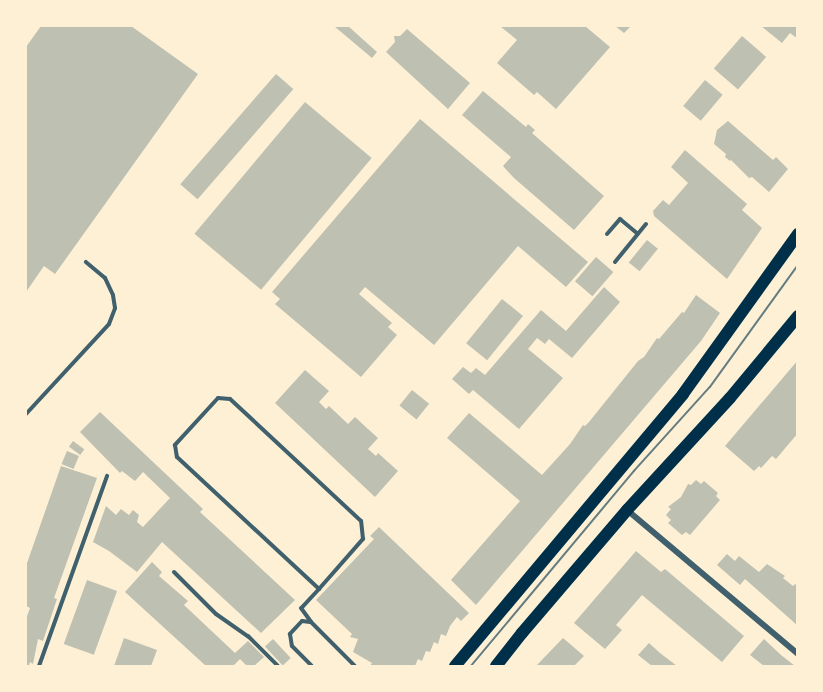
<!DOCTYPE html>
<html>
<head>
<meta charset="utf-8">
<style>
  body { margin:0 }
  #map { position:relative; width:823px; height:692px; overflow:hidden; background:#fdf0d5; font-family:"Asap Condensed",sans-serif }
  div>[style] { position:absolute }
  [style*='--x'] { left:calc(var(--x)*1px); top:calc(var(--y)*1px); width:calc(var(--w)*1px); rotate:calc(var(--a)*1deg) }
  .building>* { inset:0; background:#bec0b2; transform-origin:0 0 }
  .service>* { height:4px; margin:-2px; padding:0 2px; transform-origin:2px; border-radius:2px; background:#3f606c }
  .minor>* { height:6px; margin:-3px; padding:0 3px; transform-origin:3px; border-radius:3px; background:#3f606c }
  .primary>* { height:12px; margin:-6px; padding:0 6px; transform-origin:6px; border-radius:6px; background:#003049 }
  .tram>* { height:1.5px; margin:-0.75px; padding:0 0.75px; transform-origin:0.75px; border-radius:0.75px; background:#657d81 }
  span { translate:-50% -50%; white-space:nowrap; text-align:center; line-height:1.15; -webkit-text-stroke:6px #fdf0d5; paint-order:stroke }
  .frame { position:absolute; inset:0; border:27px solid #fdf0d5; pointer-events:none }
</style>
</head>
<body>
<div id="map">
  <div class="building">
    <i style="clip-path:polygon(41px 26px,131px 26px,198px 74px,55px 274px,44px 266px,26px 292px,26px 47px)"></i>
    <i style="clip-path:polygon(334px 26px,348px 26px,377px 52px,372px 58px)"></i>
    <i style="clip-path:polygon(500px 26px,585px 26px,610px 47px,556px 109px,537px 92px,534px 95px,497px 63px,517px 40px)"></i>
    <i style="clip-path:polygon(615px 26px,631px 26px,624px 33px)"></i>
    <i style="clip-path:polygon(761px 26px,798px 26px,798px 39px,790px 33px,782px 43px)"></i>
    <i style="clip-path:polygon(407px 29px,470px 83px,448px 109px,386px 52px,395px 42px,394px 36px,400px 36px)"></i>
    <i style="left:742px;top:36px;width:32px;height:43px;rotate:41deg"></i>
    <i style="left:276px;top:74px;width:23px;height:146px;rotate:41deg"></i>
    <i style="left:705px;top:80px;width:23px;height:34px;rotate:40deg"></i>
    <i style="clip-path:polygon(483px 91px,526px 127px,528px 124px,535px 130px,532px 133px,604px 196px,574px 230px,514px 178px,503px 166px,511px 157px,462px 115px)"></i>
    <i style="left:305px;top:102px;width:87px;height:172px;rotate:40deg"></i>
    <i style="clip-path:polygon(420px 119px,588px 262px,566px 287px,518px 246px,434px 345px,365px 287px,359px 294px,392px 323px,388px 327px,397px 335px,361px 377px,275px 304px,280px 299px,272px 292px)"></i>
    <i style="clip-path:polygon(728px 121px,773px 160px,776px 157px,788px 169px,769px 192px,752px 177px,749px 178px,731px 160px,730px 161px,725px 157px,726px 154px,714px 144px,717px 130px)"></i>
    <i style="clip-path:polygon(685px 150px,747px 204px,742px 210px,762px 228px,727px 279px,654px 216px,653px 211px,663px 200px,669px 205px,688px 183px,671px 167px)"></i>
    <i style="left:647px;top:240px;width:14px;height:29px;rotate:39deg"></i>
    <i style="left:596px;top:257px;width:23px;height:32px;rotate:41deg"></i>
    <i style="clip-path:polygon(604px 287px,620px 302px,572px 358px,549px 339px,545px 344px,537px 338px,528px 349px,563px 378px,519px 429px,473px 390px,469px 394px,452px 379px,463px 367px,471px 373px,476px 368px,485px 375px,541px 310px,566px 331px)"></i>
    <i style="clip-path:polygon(696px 295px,720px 313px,701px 341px,476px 605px,451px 580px,520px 501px,447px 438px,469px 413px,542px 475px,570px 444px,583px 425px,585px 426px,589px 422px,638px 361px,644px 357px,657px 338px,659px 339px,682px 312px,684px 313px)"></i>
    <i style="left:502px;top:299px;width:27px;height:57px;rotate:39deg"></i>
    <i style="clip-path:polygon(798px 360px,798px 433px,776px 459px,772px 456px,761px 468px,759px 466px,754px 471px,725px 446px)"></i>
    <i style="clip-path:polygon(305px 370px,329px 391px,319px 402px,326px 409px,329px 406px,348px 424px,355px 417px,368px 429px,378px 438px,368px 449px,376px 456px,378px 453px,398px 471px,375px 497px,275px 403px)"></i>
    <i style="left:412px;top:390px;width:22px;height:20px;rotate:39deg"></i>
    <i style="clip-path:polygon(100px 412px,203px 509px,200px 512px,295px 600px,261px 633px,162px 542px,137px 572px,109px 551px,93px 542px,106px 506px,116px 515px,121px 509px,129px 515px,133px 510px,139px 515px,137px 522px,143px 527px,170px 498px,143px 472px,135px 481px,122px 471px,120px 473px,80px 432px)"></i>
    <i style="left:73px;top:441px;width:14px;height:7px;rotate:36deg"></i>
    <i style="left:67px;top:451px;width:13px;height:14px;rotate:23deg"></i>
    <i style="clip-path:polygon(61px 466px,97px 478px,54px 598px,57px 599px,43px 641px,38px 639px,33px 664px,30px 662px,29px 666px,26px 666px,26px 619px,30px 608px,26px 606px,26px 566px)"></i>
    <i style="clip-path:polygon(696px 480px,701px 484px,704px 481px,718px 493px,716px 496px,720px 500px,690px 535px,686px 532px,682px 535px,668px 523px,671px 520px,666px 515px,671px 509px,668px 507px,681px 497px,688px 484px,691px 485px)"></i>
    <i style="clip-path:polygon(379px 527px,469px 613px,461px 621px,457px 617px,450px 626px,446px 636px,441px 634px,438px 644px,434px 642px,430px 652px,426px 651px,422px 661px,418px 659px,415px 666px,370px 666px,372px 663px,353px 652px,358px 639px,350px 637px,352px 634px,316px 600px,374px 539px,370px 536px)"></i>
    <i style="clip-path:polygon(636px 551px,661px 572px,665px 569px,744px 636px,722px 662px,642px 595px,616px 625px,622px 630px,605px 649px,574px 623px)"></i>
    <i style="clip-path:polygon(727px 554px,735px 561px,739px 556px,759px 572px,767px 564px,785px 576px,783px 578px,793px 586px,795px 584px,798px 586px,798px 626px,745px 579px,740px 585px,717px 565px)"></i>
    <i style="clip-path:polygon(152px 562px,162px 572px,159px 576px,188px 601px,184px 605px,235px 653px,248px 641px,264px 657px,254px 666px,247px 666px,240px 659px,233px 666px,206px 666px,125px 592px)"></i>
    <i style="left:87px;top:580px;width:32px;height:68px;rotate:20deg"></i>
    <i style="clip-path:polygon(124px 638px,157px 650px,151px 666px,114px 666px)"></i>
    <i style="clip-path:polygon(563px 638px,584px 656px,574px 666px,536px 666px)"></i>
    <i style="left:273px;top:639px;width:26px;height:11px;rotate:47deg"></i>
    <i style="clip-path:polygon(764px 639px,781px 655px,795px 666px,764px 666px,750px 655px)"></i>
    <i style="clip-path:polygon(649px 643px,660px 653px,677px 666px,652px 666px,638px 655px)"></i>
  </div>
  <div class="service">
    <i style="--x:607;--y:234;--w:20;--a:-49"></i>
    <i style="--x:620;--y:219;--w:23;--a:40"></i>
    <i style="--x:615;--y:262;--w:49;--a:-50.8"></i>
    <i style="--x:26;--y:414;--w:122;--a:-47.3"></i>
    <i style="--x:109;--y:324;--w:17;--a:-69"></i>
    <i style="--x:115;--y:308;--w:13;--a:-99"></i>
    <i style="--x:113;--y:295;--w:19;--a:-115"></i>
    <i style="--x:105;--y:278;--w:25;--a:-140"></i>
    <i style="--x:174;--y:572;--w:59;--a:45"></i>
    <i style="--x:216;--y:614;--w:39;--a:35"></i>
    <i style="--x:248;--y:636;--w:42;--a:45"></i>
    <i style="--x:319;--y:589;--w:67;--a:-48.7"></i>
    <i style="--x:363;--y:539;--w:18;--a:-96"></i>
    <i style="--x:361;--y:521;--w:179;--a:-137"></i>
    <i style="--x:230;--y:399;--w:12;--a:-175"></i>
    <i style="--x:218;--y:398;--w:64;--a:132.5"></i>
    <i style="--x:175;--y:445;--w:12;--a:81"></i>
    <i style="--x:177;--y:457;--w:194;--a:42.9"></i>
    <i style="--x:319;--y:589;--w:26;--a:133"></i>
    <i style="--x:301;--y:608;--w:17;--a:54"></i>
    <i style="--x:311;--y:622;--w:62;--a:45"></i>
    <i style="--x:310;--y:622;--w:8;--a:-173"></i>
    <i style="--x:302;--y:621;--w:18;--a:133"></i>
    <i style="--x:290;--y:634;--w:12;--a:81"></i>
    <i style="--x:292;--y:646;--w:28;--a:45"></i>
    <i style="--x:39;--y:666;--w:202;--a:-70.3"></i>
  </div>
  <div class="minor">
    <i style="--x:627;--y:510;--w:224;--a:40.1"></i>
  </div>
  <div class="primary">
    <i style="--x:455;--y:666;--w:355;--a:-50"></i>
    <i style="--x:683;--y:394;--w:197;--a:-54.3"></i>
    <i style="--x:496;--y:666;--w:42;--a:-51.8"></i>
    <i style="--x:522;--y:633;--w:162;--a:-49.5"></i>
    <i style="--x:627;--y:510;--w:152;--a:-47.4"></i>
    <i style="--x:730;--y:398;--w:107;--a:-50.3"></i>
  </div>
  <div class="tram">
    <i style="--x:471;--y:666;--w:254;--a:-50.1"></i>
    <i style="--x:634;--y:471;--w:113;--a:-47.9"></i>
    <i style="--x:710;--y:387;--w:150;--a:-54.2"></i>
  </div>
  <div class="frame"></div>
</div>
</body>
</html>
